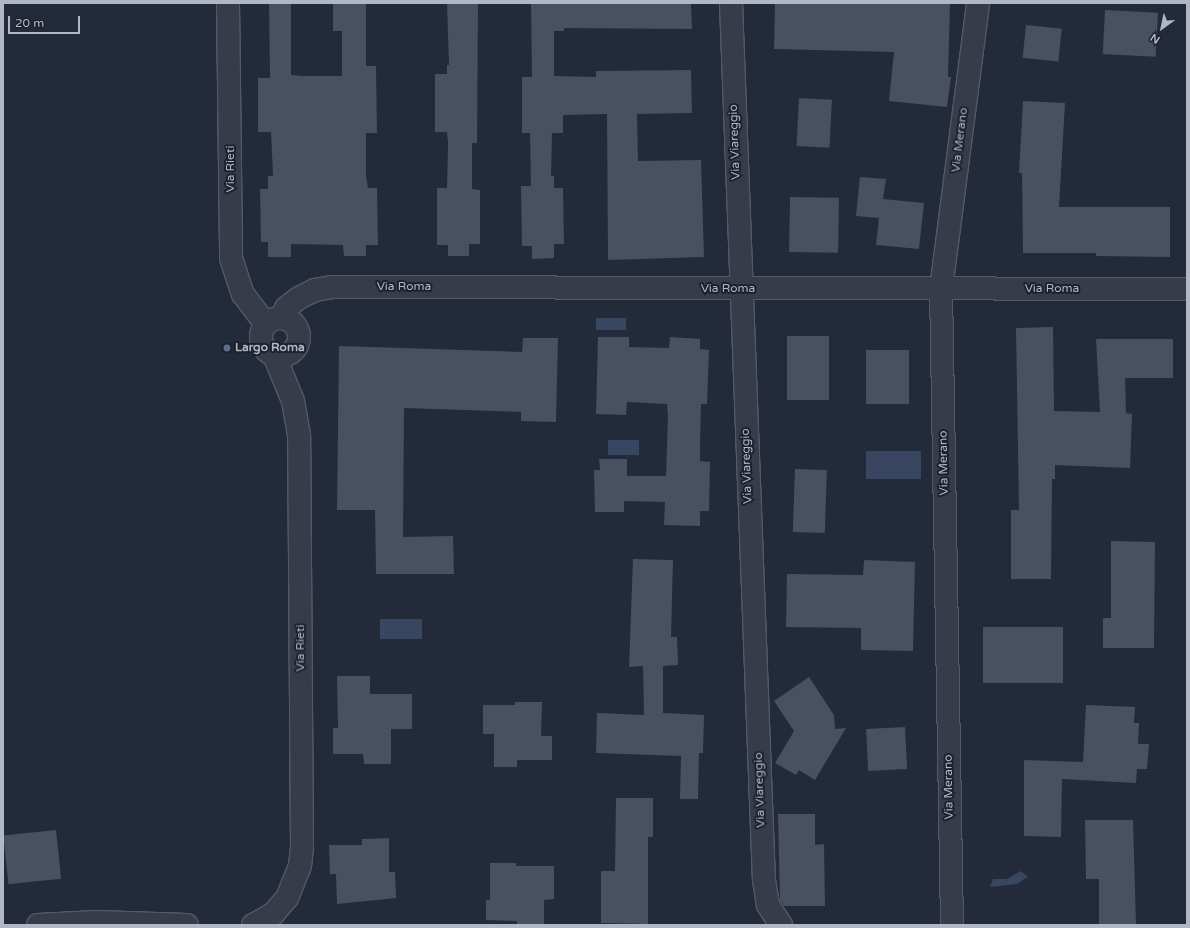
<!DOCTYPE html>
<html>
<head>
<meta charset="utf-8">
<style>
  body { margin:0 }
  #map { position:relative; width:1190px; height:928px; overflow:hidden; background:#232a39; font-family:"Varela Round",sans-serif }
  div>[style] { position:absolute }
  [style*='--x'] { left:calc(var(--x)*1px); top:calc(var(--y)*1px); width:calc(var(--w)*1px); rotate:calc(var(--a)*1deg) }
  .water>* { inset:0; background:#394661; transform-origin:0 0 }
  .building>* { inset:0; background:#495061; transform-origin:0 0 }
  .roads { filter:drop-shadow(1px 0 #545a67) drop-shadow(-1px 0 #545a67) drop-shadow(0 1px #545a67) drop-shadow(0 -1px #545a67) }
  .minor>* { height:22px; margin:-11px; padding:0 11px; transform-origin:11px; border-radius:11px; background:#363c49 }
  .minor>.ring { margin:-11px; padding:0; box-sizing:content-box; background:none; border:22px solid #363c49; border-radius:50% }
  .dots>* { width:11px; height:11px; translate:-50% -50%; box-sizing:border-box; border:2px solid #1c212e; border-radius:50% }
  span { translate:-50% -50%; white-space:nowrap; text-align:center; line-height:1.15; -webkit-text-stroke:4px #1c212e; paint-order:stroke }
  .street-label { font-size:12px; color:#b1b7c5 }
  .poi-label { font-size:12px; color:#b1b7c5; font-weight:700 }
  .left { translate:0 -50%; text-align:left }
  .frame { position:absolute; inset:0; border:4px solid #b1b7c5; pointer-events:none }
  .north { position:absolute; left:1142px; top:8px; width:40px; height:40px; -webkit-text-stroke:3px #1c212e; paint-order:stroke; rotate:213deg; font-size:11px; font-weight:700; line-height:16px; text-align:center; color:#b1b7c5 }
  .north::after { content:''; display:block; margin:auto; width:14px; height:18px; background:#b1b7c5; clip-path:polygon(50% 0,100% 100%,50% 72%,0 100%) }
  .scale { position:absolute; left:8px; top:16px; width:72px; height:18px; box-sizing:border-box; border:2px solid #b1b7c5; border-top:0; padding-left:5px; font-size:12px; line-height:14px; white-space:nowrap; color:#b1b7c5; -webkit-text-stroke:3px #1c212e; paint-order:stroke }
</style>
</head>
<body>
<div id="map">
  <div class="water">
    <i style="left:596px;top:318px;width:30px;height:12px"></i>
    <i style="left:608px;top:440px;width:31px;height:15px"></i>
    <i style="left:921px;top:451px;width:28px;height:55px;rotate:90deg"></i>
    <i style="left:380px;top:619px;width:42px;height:20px"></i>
    <i style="clip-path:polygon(1021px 871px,1028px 877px,1017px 884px,990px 887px,993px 879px,1007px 879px)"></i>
  </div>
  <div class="building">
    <i style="clip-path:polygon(269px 3px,291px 3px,291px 75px,302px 76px,342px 76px,342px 31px,333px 31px,333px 3px,366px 3px,366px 66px,376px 66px,377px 133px,366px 133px,366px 176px,368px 188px,377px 188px,378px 245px,366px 245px,366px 256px,344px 256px,343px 245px,291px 244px,291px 257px,268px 257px,268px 242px,261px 242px,260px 189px,268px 189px,268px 176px,273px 176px,271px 132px,258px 132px,258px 78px,270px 78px)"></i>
    <i style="clip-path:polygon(447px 3px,478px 3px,477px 143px,472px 143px,472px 189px,480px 190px,480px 244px,469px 244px,469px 256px,448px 256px,448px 245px,437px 245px,437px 188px,447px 188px,448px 143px,447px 132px,435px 132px,435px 74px,447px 74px,447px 65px,449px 65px)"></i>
    <i style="clip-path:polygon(531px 3px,691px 3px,692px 29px,564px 28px,564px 31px,554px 31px,554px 76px,596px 77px,596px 71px,691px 70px,692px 113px,637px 114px,638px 161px,701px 160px,704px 257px,608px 260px,607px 114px,563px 115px,563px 133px,552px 133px,551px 176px,554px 176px,554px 188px,563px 188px,564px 244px,554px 244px,554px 258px,532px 259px,532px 246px,522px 246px,521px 186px,531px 186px,530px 133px,522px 133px,522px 77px,532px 77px)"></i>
    <i style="clip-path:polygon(775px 3px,950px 3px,948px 77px,951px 77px,947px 107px,889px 101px,894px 52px,774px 49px)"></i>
    <i style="left:1105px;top:10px;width:53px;height:44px;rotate:3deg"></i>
    <i style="left:1026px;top:25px;width:36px;height:33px;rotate:6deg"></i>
    <i style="left:799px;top:98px;width:33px;height:48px;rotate:3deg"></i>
    <i style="clip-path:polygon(1023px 101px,1065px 103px,1059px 207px,1170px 207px,1170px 257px,1096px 256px,1096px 253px,1023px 253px,1022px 173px,1019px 173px)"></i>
    <i style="clip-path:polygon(860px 177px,886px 179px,883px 199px,924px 203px,919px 249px,876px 245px,879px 218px,856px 216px)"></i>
    <i style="left:790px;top:197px;width:49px;height:55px;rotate:1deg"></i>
    <i style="clip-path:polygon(1053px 327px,1054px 411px,1100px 412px,1096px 339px,1173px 339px,1173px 378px,1125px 378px,1126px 413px,1132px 414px,1130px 468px,1055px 465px,1055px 479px,1052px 479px,1051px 579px,1011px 579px,1011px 510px,1019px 510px,1016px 328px)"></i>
    <i style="left:787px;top:336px;width:42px;height:64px"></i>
    <i style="clip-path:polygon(598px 337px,629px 337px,629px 347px,669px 348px,670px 337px,700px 339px,700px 349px,709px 350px,707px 404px,701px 404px,700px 447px,700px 461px,710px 462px,709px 511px,700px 511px,700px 526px,664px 525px,665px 502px,624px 501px,624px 512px,595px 512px,594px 470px,600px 470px,599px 459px,627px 459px,627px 476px,666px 476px,668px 416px,667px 404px,627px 402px,626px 415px,596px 414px)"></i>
    <i style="clip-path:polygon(523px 338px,558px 338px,556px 422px,521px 421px,521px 412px,404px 408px,403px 537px,453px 536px,454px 574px,376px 574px,375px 510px,337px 510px,339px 346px,522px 352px)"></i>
    <i style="left:866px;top:350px;width:43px;height:54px"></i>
    <i style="left:795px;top:469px;width:32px;height:63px;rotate:2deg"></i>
    <i style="clip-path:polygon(1111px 541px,1155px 542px,1154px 648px,1103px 648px,1103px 618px,1111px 618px)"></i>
    <i style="clip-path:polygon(633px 559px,673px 560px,671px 637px,677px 637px,678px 665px,663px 666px,663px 713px,704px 715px,703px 753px,699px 753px,698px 799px,680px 799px,681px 756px,596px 753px,597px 713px,644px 715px,643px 666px,629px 667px)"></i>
    <i style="clip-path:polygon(864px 560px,915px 562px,913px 651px,861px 650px,861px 628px,786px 627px,787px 574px,863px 575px)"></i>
    <i style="left:983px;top:627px;width:80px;height:56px"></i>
    <i style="clip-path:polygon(337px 676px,370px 676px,370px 694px,412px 694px,412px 729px,391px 729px,391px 764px,364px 764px,363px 754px,333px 754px,333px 728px,338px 728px)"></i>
    <i style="clip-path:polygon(809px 677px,834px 715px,835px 729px,846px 728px,815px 780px,799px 770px,796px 775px,775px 763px,794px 731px,774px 701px)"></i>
    <i style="clip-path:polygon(515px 702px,542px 702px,541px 736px,552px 736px,552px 760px,517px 760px,517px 767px,494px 767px,494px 734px,483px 734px,483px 705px,515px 705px)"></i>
    <i style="clip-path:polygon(1086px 705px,1135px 707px,1134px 723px,1139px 723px,1138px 744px,1149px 744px,1147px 769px,1137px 769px,1136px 783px,1062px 779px,1061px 837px,1024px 836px,1024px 760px,1083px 762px)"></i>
    <i style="left:905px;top:727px;width:42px;height:39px;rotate:87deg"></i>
    <i style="clip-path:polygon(616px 798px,653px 798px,653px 837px,648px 837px,648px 924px,601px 923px,601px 871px,615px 871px)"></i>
    <i style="clip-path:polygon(778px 814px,815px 814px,815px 845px,824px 844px,825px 906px,784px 906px,780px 900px)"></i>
    <i style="clip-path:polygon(1085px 820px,1133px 820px,1136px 925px,1099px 925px,1099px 879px,1086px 879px)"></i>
    <i style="left:56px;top:830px;width:49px;height:53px;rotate:84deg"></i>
    <i style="clip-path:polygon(389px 838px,389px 872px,395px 872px,396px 898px,337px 904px,336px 874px,330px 874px,329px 845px,362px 845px,362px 839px)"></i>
    <i style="clip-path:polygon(490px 863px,516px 863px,516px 866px,554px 866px,554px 899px,544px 900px,544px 925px,517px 925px,517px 921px,486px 920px,486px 900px,490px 900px)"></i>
  </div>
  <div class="roads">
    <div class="minor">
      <i style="--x:228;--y:3;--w:255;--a:89.3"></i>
      <i style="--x:231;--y:258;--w:38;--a:72"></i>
      <i style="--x:243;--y:294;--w:38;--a:53"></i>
      <i style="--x:731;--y:3;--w:878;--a:87.85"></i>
      <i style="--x:764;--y:880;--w:25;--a:81"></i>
      <i style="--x:768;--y:905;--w:24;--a:57"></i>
      <i style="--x:283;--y:318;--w:10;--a:-73"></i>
      <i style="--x:286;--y:308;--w:16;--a:-38"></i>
      <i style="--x:299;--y:298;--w:18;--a:-27"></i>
      <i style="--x:315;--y:290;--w:17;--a:-10"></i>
      <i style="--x:332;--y:287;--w:855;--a:0.13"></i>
      <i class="ring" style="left:261px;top:318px;width:16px;height:16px"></i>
      <i style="--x:38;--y:925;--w:59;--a:-2.9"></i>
      <i style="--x:97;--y:922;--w:90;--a:1.9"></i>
      <i style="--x:253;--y:925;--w:23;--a:-29"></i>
      <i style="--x:273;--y:914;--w:21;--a:-49"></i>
      <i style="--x:287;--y:898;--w:35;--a:-68"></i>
      <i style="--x:300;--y:866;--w:19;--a:-84"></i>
      <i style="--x:302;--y:847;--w:412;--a:-90.4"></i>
      <i style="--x:299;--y:435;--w:35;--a:-100"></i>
      <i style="--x:293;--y:401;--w:50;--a:-112.4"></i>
      <i style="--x:952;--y:925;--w:636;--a:-90.99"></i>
      <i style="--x:941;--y:289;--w:288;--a:-82.6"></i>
    </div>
  </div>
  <div class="dots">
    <i style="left:227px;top:348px;background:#5c6f8a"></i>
  </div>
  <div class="street-label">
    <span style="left:960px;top:140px;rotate:-83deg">Via Merano</span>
    <span style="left:735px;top:142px;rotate:-92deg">Via Viareggio</span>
    <span style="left:231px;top:169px;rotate:-90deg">Via Rieti</span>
    <span style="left:404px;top:287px">Via Roma</span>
    <span style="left:728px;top:289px">Via Roma</span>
    <span style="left:1052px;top:289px">Via Roma</span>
    <span style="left:944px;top:463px;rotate:-91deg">Via Merano</span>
    <span style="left:747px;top:466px;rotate:-92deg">Via Viareggio</span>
    <span style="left:301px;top:648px;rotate:-90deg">Via Rieti</span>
    <span style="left:949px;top:787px;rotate:-91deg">Via Merano</span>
    <span style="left:760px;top:790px;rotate:-92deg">Via Viareggio</span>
  </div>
  <div class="poi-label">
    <span class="left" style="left:235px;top:348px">Largo Roma</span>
  </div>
  <div class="frame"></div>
  <div class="north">N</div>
  <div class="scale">20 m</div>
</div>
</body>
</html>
